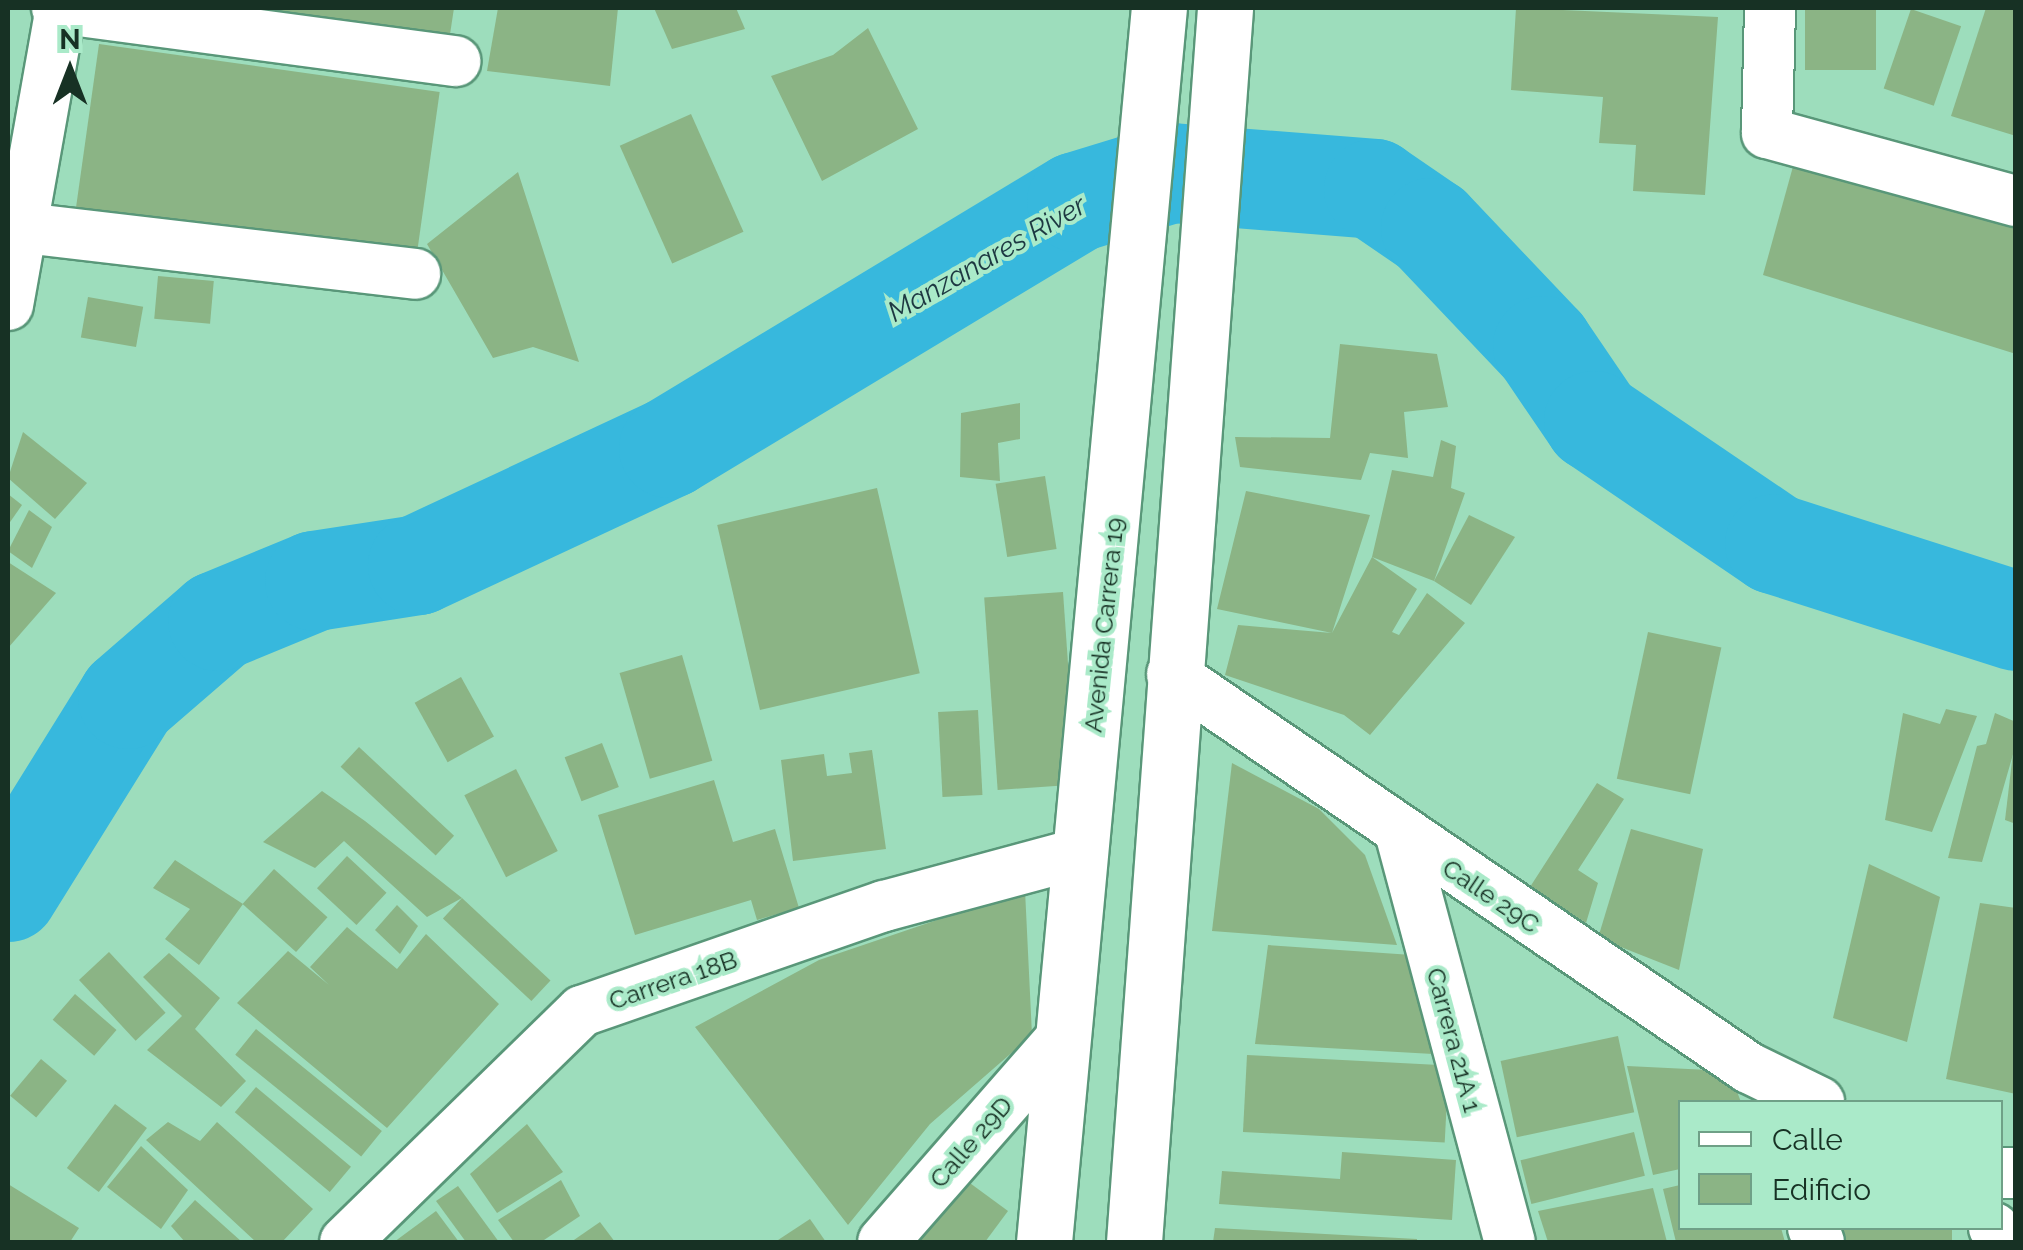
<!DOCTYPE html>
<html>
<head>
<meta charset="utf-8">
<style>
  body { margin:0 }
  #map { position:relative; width:2023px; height:1250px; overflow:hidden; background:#9dddbc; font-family:Raleway,sans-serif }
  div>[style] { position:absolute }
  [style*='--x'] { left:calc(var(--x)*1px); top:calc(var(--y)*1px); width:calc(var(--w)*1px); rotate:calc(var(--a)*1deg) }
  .river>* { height:100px; margin:-50px; padding:0 50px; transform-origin:50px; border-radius:50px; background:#37b8dd }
  .building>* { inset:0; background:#8bb485; transform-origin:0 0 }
  .roads { filter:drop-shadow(2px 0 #599779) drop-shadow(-2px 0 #599779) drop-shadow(0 2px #599779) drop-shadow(0 -2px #599779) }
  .street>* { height:50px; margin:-25px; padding:0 25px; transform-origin:25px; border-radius:25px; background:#fff }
  .secondary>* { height:55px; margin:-27.5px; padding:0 27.5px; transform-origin:27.5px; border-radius:27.5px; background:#fff }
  span { translate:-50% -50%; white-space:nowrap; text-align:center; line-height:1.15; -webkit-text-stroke:8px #aaeac9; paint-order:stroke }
  .street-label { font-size:25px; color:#173124 }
  .water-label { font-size:28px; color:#1d3841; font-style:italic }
  .frame { position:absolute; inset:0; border:10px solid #173124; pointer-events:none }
  .legend { position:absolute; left:1678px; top:1100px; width:325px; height:130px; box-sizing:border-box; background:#aaeac9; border:2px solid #6fa087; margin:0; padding:12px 18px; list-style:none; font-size:30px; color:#173124 }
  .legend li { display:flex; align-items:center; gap:20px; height:50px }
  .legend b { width:50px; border:2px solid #6fa087 }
  .north { position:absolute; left:20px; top:20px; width:100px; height:100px; -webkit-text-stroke:8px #aaeac9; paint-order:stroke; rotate:0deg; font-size:28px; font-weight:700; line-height:40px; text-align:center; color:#173124 }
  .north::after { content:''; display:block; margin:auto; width:35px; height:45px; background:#173124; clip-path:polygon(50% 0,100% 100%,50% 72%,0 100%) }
</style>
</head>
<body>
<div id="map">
  <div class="river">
    <i style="--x:8;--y:892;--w:227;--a:-58.1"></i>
    <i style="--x:128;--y:699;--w:119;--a:-40.9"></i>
    <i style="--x:218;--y:621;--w:105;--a:-22.4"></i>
    <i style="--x:315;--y:581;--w:104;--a:-8.8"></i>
    <i style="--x:418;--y:565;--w:277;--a:-25"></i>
    <i style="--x:669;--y:448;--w:476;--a:-31.1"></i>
    <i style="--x:1077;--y:202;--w:99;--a:-17"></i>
    <i style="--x:1172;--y:173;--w:203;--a:4.5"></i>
    <i style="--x:1374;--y:189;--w:69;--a:34.4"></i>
    <i style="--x:1431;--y:228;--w:163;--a:46.5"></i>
    <i style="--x:1543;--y:346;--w:91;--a:55.8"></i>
    <i style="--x:1594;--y:421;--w:219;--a:34.2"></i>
    <i style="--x:1775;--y:544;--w:253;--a:17.7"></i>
  </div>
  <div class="building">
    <i style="clip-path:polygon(133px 8px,454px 8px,447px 54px)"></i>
    <i style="clip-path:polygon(498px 8px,618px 8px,610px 86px,487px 71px)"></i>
    <i style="clip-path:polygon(654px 8px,736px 8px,745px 29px,672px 49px)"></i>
    <i style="clip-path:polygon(1516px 8px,1718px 17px,1705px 195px,1633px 191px,1636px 145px,1599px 143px,1603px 97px,1511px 90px)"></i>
    <i style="left:1805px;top:8px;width:71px;height:62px"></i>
    <i style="clip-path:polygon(1986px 8px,2016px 8px,2016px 136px,1951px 116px)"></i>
    <i style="left:1911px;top:9px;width:53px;height:84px;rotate:19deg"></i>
    <i style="clip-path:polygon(868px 28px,918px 129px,822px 181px,771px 76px,833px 55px)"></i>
    <i style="left:99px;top:44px;width:344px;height:181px;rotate:8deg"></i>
    <i style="left:691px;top:114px;width:129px;height:78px;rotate:66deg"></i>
    <i style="clip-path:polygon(1797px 152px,2016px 213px,2016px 354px,1763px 275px)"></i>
    <i style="clip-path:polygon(518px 172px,579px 362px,533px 347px,493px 358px,427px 244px)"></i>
    <i style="left:158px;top:276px;width:56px;height:43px;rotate:5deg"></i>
    <i style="left:88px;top:297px;width:56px;height:41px;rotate:10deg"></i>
    <i style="clip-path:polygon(1340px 344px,1437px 354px,1448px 407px,1404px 412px,1408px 458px,1370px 453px,1361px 480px,1240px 467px,1235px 437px,1330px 438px)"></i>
    <i style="clip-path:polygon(1020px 403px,1020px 439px,998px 443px,1000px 481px,960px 477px,961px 413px)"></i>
    <i style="clip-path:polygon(23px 432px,87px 483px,55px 519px,8px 478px)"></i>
    <i style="clip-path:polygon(1441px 440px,1456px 446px,1451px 488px,1465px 493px,1434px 581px,1372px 557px,1417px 589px,1392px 632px,1399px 635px,1427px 593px,1465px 623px,1370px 735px,1344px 715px,1225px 675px,1238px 625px,1332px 633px,1217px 609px,1246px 491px,1370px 515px,1332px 633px,1372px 557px,1392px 470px,1433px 477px)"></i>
    <i style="left:1045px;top:476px;width:74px;height:50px;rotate:81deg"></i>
    <i style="left:877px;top:488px;width:190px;height:164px;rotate:77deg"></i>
    <i style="clip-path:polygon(8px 494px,22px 505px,8px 525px)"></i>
    <i style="clip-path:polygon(29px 510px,52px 527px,32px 568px,8px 551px)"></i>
    <i style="clip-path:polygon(1469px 515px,1515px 537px,1471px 605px,1434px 581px)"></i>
    <i style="clip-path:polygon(8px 562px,56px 593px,8px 648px)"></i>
    <i style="left:1063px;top:592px;width:193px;height:79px;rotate:86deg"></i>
    <i style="left:1648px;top:632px;width:75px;height:150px;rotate:12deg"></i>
    <i style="left:682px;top:655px;width:110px;height:65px;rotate:74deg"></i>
    <i style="left:461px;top:677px;width:68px;height:53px;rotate:61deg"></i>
    <i style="clip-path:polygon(1946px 709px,1977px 716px,1932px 832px,1885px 820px,1903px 713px,1940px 724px)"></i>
    <i style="left:978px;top:710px;width:85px;height:40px;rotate:87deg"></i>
    <i style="clip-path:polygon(1995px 713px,2016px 722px,2016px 744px,1982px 862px,1948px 858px,1977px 746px,1986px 744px)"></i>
    <i style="left:602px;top:743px;width:47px;height:40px;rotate:69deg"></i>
    <i style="left:359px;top:747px;width:130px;height:27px;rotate:43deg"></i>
    <i style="clip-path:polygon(872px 750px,886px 849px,793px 861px,781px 760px,824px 754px,827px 776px,852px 773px,849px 753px)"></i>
    <i style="clip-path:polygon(2013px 753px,2016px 753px,2016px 824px,2005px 820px)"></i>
    <i style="clip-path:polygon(1232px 763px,1319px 809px,1365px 855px,1397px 945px,1212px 931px)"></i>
    <i style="left:516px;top:769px;width:92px;height:58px;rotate:63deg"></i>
    <i style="clip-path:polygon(714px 780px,733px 842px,775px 829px,799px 908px,757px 920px,751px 900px,635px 935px,598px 815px)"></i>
    <i style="clip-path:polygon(1597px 783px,1624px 799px,1578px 870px,1598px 883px,1586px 923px,1530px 887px)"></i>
    <i style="clip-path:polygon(322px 791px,365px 821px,462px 898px,427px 917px,344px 841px,315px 868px,263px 842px)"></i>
    <i style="clip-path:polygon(1631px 829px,1703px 849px,1679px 970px,1598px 938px)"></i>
    <i style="left:347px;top:856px;width:54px;height:44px;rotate:43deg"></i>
    <i style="clip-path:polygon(175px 860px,243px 904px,199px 965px,165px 939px,190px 909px,153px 888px)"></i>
    <i style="clip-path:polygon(1869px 864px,1940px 897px,1907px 1042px,1833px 1018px)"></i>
    <i style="left:274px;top:869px;width:72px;height:47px;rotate:42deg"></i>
    <i style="clip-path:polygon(1025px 890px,1032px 1035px,930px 1124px,848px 1225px,695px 1027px,819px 960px)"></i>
    <i style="left:462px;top:898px;width:121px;height:28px;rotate:43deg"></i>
    <i style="clip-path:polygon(1980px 903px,2016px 908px,2016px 1094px,1946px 1079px)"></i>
    <i style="clip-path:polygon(397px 905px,418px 926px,400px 954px,375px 930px)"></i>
    <i style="clip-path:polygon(347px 927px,397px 969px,426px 934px,499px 1004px,387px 1128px,237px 1003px,288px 951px,329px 985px,310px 967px)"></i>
    <i style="clip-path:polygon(1268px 945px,1412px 955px,1433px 1054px,1255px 1044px)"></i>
    <i style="left:109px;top:952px;width:83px;height:41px;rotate:47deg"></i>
    <i style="clip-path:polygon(169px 953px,220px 998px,195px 1029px,246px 1081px,221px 1107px,147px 1050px,182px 1016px,143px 977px)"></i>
    <i style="left:75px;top:994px;width:55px;height:34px;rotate:41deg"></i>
    <i style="left:256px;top:1029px;width:162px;height:33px;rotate:39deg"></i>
    <i style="left:1618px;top:1036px;width:78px;height:120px;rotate:78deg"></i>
    <i style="left:1247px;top:1055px;width:202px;height:77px;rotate:3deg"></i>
    <i style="left:41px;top:1059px;width:34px;height:48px;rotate:40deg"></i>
    <i style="clip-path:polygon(1627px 1066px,1729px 1071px,1741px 1102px,1680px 1102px,1680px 1169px,1653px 1175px)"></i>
    <i style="left:256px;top:1087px;width:124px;height:33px;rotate:40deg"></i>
    <i style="left:115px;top:1104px;width:40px;height:80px;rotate:37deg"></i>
    <i style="clip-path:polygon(168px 1122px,200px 1141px,217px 1122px,313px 1209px,282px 1242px,256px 1242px,146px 1140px)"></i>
    <i style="clip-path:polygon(527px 1124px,563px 1172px,497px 1213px,470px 1174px)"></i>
    <i style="left:1634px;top:1132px;width:45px;height:117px;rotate:76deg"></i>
    <i style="clip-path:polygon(141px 1146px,188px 1190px,161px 1229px,107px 1187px)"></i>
    <i style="clip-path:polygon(1342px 1152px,1456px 1160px,1452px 1220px,1219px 1204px,1222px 1171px,1340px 1179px)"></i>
    <i style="clip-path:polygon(963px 1178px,1008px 1211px,985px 1242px,915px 1242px)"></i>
    <i style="clip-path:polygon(561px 1180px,580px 1216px,541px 1242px,514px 1242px,498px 1220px)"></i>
    <i style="clip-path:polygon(8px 1184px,79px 1228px,70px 1242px,8px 1242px)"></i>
    <i style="clip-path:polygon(1680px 1185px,1680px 1228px,1781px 1228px,1785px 1242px,1676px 1242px,1663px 1189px)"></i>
    <i style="clip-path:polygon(458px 1186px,499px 1242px,466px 1242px,436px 1201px)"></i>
    <i style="clip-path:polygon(1653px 1188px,1667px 1242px,1548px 1242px,1538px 1211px)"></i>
    <i style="clip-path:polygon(195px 1200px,242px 1242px,185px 1242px,171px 1226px)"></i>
    <i style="clip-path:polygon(436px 1211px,459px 1242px,394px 1242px)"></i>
    <i style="clip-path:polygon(810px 1219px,826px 1242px,775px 1242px)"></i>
    <i style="clip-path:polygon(600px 1222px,615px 1242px,571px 1242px)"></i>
    <i style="clip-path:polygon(1215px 1228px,1417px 1239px,1417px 1242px,1213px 1242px)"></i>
    <i style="left:1840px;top:1228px;width:112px;height:15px"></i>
  </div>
  <div class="roads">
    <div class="street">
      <i style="--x:57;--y:8;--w:402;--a:7.6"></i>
      <i style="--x:1770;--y:8;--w:125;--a:91.4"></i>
      <i style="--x:1767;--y:133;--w:258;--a:15.3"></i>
      <i style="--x:8;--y:226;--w:410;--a:6.7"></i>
      <i style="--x:8;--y:305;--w:302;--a:-79.9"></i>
      <i style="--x:1172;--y:674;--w:699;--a:34.33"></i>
      <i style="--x:1749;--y:1068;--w:78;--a:25.9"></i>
      <i style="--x:1401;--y:836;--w:420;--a:75"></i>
      <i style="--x:2000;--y:1173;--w:16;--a:0"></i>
      <i style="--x:1813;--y:1228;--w:15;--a:67"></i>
      <i style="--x:1994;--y:1228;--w:17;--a:54"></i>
      <i style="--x:345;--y:1242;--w:331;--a:-44.3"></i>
      <i style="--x:582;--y:1011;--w:320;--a:-19.2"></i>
      <i style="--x:884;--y:906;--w:204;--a:-15.1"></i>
      <i style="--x:883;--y:1242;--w:266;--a:-48.8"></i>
    </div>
    <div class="secondary">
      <i style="--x:1044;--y:1242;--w:1239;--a:-84.68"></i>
      <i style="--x:1134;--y:1242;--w:1237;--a:-85.78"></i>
    </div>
  </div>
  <div class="street-label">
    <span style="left:1104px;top:625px;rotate:-84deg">Avenida Carrera 19</span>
    <span style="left:1491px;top:896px;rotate:34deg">Calle 29C</span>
    <span style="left:673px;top:980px;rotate:-19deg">Carrera 18B</span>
    <span style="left:1454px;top:1040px;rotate:75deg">Carrera 21A 1</span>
    <span style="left:971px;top:1142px;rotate:-49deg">Calle 29D</span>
  </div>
  <div class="water-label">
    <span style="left:987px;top:259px;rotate:-30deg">Manzanares River</span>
  </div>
  <div class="frame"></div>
  <ul class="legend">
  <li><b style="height:12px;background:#fff"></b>Calle</li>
  <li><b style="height:28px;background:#8bb485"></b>Edificio</li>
  </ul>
  <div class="north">N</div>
</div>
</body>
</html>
